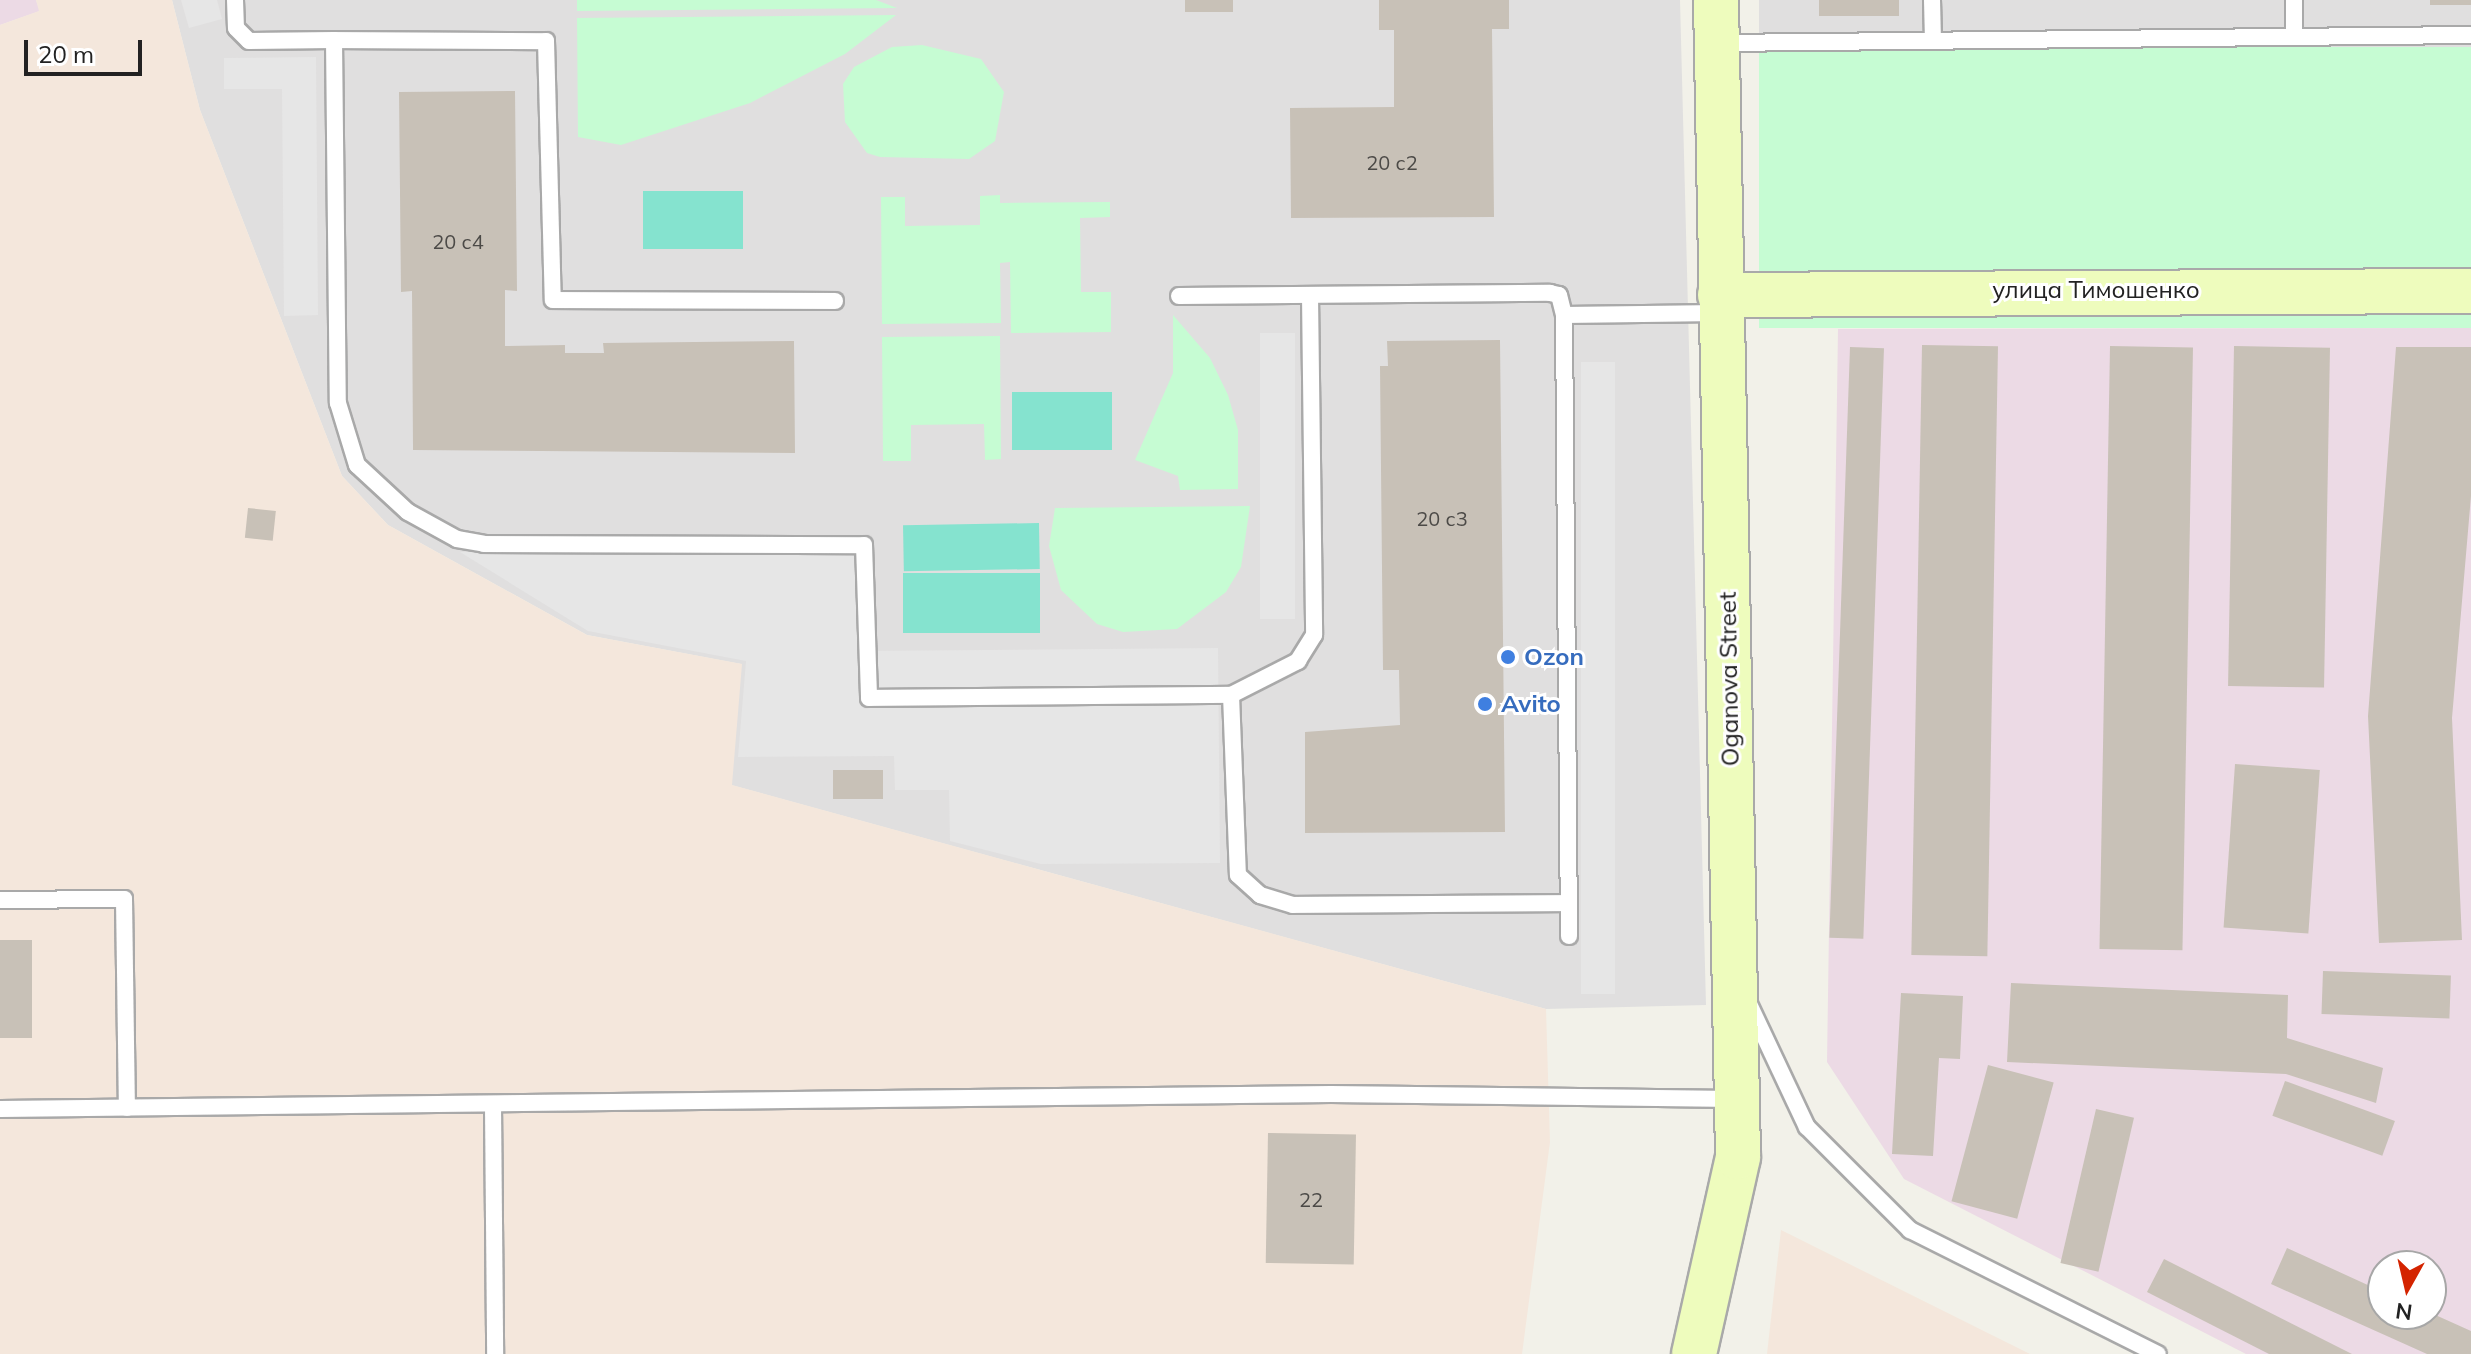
<!DOCTYPE html>
<html>
<head>
<meta charset="utf-8">
<style>
  body { margin:0 }
  #map { position:relative; width:2471px; height:1354px; overflow:hidden; background:#f2f1e9; font-family:Mulish,sans-serif }
  div>[style] { position:absolute }
  [style*='--x'] { left:calc(var(--x)*1px); top:calc(var(--y)*1px); width:calc(var(--w)*1px); rotate:calc(var(--a)*1deg) }
  .residential>* { inset:0; background:#e0dfdf; transform-origin:0 0 }
  .industrial>* { inset:0; background:#ecdae5 }
  .military>* { inset:0; background:#f4e7dc }
  .park>* { inset:0; background:#c6fcd3; transform-origin:0 0 }
  .pitch>* { inset:0; background:#85e3cf; transform-origin:0 0 }
  .parking>* { inset:0; background:#e6e6e6; transform-origin:0 0 }
  .building>* { inset:0; background:#c8c1b7; transform-origin:0 0 }
  .roads { filter:drop-shadow(2px 0 #a9a9a9) drop-shadow(-2px 0 #a9a9a9) drop-shadow(0 2px #a9a9a9) drop-shadow(0 -2px #a9a9a9) }
  .lane>* { height:16px; margin:-8px; padding:0 8px; transform-origin:8px; border-radius:8px; background:#fff }
  .secondary>* { height:44px; margin:-22px; padding:0 22px; transform-origin:22px; border-radius:22px; background:#eefcbd }
  .dots>* { width:22px; height:22px; translate:-50% -50%; box-sizing:border-box; border:4px solid #fff; border-radius:50% }
  span { translate:-50% -50%; white-space:nowrap; text-align:center; line-height:1.15; -webkit-text-stroke:6px #fff; paint-order:stroke }
  .number-label { font-size:20px; color:#4c4a47 }
  .number-label span { -webkit-text-stroke-width:0 }
  .street-label { font-size:24px; color:#222 }
  .shop-label { font-size:24px; color:#366cbe; font-weight:700 }
  .left { translate:0 -50%; text-align:left }
  .north { position:absolute; left:2367px; top:1250px; width:80px; height:80px; box-sizing:border-box; background:#fff; border:2px solid #a7a7a7; border-radius:50%; rotate:188deg; font-size:22px; font-weight:700; line-height:32px; text-align:center; color:#222 }
  .north::after { content:''; display:block; margin:auto; width:28px; height:36px; background:#d42400; clip-path:polygon(50% 0,100% 100%,50% 72%,0 100%) }
  .scale { position:absolute; left:24px; top:40px; width:118px; height:36px; box-sizing:border-box; border:4px solid #222; border-top:0; padding-left:10px; font-size:24px; line-height:28px; white-space:nowrap; color:#222; -webkit-text-stroke:6px #fff; paint-order:stroke }
</style>
</head>
<body>
<div id="map">
  <div class="residential">
    <i style="clip-path:polygon(172px 0,1680px 0,1706px 1005px,1546px 1009px,731px 785px,741px 664px,587px 635px,388px 525px,342px 476px,200px 110px)"></i>
    <i style="left:1759px;top:0;width:712px;height:53px"></i>
  </div>
  <div class="industrial">
    <i style="clip-path:polygon(0 0,36px 0,40px 11px,0 25px)"></i>
    <i style="clip-path:polygon(evenodd,2471px 328px,2471px 1354px,2246px 1354px,1904px 1179px,1827px 1062px,1838px 329px,2471px 328px,2383px 1266px,2431px 1266px,2431px 1314px,2383px 1314px,2383px 1266px)"></i>
  </div>
  <div class="military">
    <i style="clip-path:polygon(36px 0,172px 0,200px 110px,342px 476px,388px 525px,587px 635px,742px 664px,732px 785px,1546px 1009px,1550px 1142px,1522px 1354px,0 1354px,0 25px,39px 11px)"></i>
    <i style="clip-path:polygon(1781px 1230px,2030px 1354px,1767px 1354px)"></i>
  </div>
  <div class="park">
    <i style="clip-path:polygon(577px 0,876px 0,897px 8px,577px 11px)"></i>
    <i style="clip-path:polygon(896px 15px,845px 54px,750px 103px,621px 145px,578px 137px,577px 18px)"></i>
    <i style="clip-path:polygon(922px 45px,981px 59px,1004px 92px,995px 141px,969px 159px,880px 157px,867px 153px,845px 122px,843px 84px,854px 67px,892px 47px)"></i>
    <i style="left:2471px;top:47px;width:281px;height:712px;rotate:90deg"></i>
    <i style="clip-path:polygon(1000px 195px,1000px 203px,1110px 202px,1110px 217px,1080px 218px,1081px 292px,1111px 292px,1111px 332px,1011px 333px,1010px 262px,1000px 263px,1001px 323px,882px 324px,881px 197px,905px 197px,905px 226px,980px 225px,980px 196px)"></i>
    <i style="clip-path:polygon(1173px 315px,1210px 358px,1228px 395px,1238px 430px,1238px 489px,1180px 490px,1178px 476px,1135px 460px,1173px 373px)"></i>
    <i style="clip-path:polygon(1000px 336px,1001px 459px,985px 460px,984px 424px,911px 425px,911px 461px,883px 461px,882px 337px)"></i>
    <i style="clip-path:polygon(1250px 506px,1241px 567px,1226px 592px,1177px 629px,1123px 632px,1097px 624px,1061px 590px,1049px 546px,1055px 508px)"></i>
  </div>
  <div class="pitch">
    <i style="left:643px;top:191px;width:100px;height:58px"></i>
    <i style="left:1012px;top:392px;width:100px;height:58px"></i>
    <i style="left:1039px;top:523px;width:46px;height:136px;rotate:89deg"></i>
    <i style="left:1040px;top:573px;width:60px;height:137px;rotate:90deg"></i>
  </div>
  <div class="parking">
    <i style="clip-path:polygon(181px 0,217px 0,222px 19px,189px 28px)"></i>
    <i style="clip-path:polygon(316px 57px,318px 315px,284px 316px,282px 89px,224px 89px,224px 58px)"></i>
    <i style="left:1260px;top:333px;width:35px;height:286px"></i>
    <i style="left:1581px;top:362px;width:34px;height:632px"></i>
    <i style="clip-path:polygon(857px 548px,859px 651px,1218px 648px,1220px 863px,1041px 864px,950px 841px,949px 790px,895px 790px,894px 756px,738px 757px,746px 661px,588px 631px,460px 552px)"></i>
  </div>
  <div class="building">
    <i style="left:1185px;top:0;width:48px;height:12px"></i>
    <i style="clip-path:polygon(1379px 0,1509px 0,1509px 29px,1492px 29px,1494px 217px,1291px 218px,1290px 108px,1394px 107px,1394px 30px,1379px 30px)"></i>
    <i style="left:1819px;top:0;width:80px;height:16px"></i>
    <i style="left:2430px;top:0;width:41px;height:5px"></i>
    <i style="clip-path:polygon(515px 91px,517px 291px,505px 290px,505px 346px,565px 345px,565px 353px,604px 353px,603px 343px,794px 341px,795px 453px,413px 450px,412px 291px,401px 292px,399px 92px)"></i>
    <i style="clip-path:polygon(1500px 340px,1505px 832px,1305px 833px,1305px 732px,1400px 725px,1399px 670px,1383px 670px,1380px 366px,1388px 366px,1387px 341px)"></i>
    <i style="left:1922px;top:345px;width:76px;height:610px;rotate:1deg"></i>
    <i style="left:2110px;top:346px;width:83px;height:603px;rotate:1deg"></i>
    <i style="left:2234px;top:346px;width:96px;height:340px;rotate:1deg"></i>
    <i style="left:1850px;top:347px;width:34px;height:591px;rotate:2deg"></i>
    <i style="clip-path:polygon(2396px 347px,2471px 347px,2471px 496px,2452px 718px,2462px 940px,2379px 943px,2368px 716px)"></i>
    <i style="left:248px;top:508px;width:28px;height:30px;rotate:6deg"></i>
    <i style="left:2235px;top:764px;width:85px;height:164px;rotate:4deg"></i>
    <i style="left:833px;top:770px;width:50px;height:29px"></i>
    <i style="left:0;top:940px;width:32px;height:98px"></i>
    <i style="left:2323px;top:971px;width:128px;height:43px;rotate:2deg"></i>
    <i style="clip-path:polygon(2011px 983px,2288px 995px,2287px 1038px,2383px 1068px,2376px 1103px,2286px 1074px,2007px 1062px)"></i>
    <i style="clip-path:polygon(1901px 993px,1963px 996px,1960px 1059px,1939px 1058px,1933px 1156px,1892px 1154px)"></i>
    <i style="left:1988px;top:1065px;width:68px;height:141px;rotate:15deg"></i>
    <i style="left:2285px;top:1081px;width:117px;height:37px;rotate:20deg"></i>
    <i style="left:2096px;top:1109px;width:39px;height:158px;rotate:13deg"></i>
    <i style="left:1268px;top:1133px;width:88px;height:130px;rotate:1deg"></i>
    <i style="clip-path:polygon(2287px 1248px,2383px 1292px,2383px 1314px,2431px 1313px,2471px 1331px,2471px 1354px,2427px 1354px,2271px 1284px)"></i>
    <i style="clip-path:polygon(2164px 1259px,2352px 1354px,2269px 1354px,2147px 1292px)"></i>
  </div>
  <div class="roads">
    <div class="lane">
      <i style="--x:235;--y:0;--w:28;--a:88"></i>
      <i style="--x:236;--y:28;--w:18;--a:45"></i>
      <i style="--x:249;--y:41;--w:85;--a:-0.7"></i>
      <i style="--x:334;--y:40;--w:363;--a:89.4"></i>
      <i style="--x:338;--y:403;--w:65;--a:73"></i>
      <i style="--x:357;--y:465;--w:69;--a:42.7"></i>
      <i style="--x:408;--y:512;--w:56;--a:28.9"></i>
      <i style="--x:457;--y:539;--w:27;--a:10"></i>
      <i style="--x:484;--y:544;--w:380;--a:0.2"></i>
      <i style="--x:864;--y:545;--w:153;--a:88.1"></i>
      <i style="--x:869;--y:698;--w:362;--a:-0.5"></i>
      <i style="--x:1932;--y:0;--w:40;--a:88.6"></i>
      <i style="--x:2294;--y:0;--w:37;--a:90"></i>
      <i style="--x:334;--y:40;--w:212;--a:0.3"></i>
      <i style="--x:546;--y:41;--w:259;--a:88.5"></i>
      <i style="--x:553;--y:300;--w:282;--a:0.2"></i>
      <i style="--x:1719;--y:43;--w:752;--a:-0.61"></i>
      <i style="--x:1310;--y:295;--w:340;--a:89.3"></i>
      <i style="--x:1314;--y:635;--w:31;--a:122"></i>
      <i style="--x:1298;--y:661;--w:75;--a:153.1"></i>
      <i style="--x:1231;--y:695;--w:180;--a:87.8"></i>
      <i style="--x:1238;--y:875;--w:30;--a:42"></i>
      <i style="--x:1260;--y:895;--w:34;--a:17"></i>
      <i style="--x:1293;--y:905;--w:276;--a:-0.4"></i>
      <i style="--x:1179;--y:296;--w:371;--a:-0.5"></i>
      <i style="--x:1550;--y:293;--w:9;--a:13"></i>
      <i style="--x:1559;--y:295;--w:21;--a:76"></i>
      <i style="--x:1564;--y:315;--w:155;--a:-0.7"></i>
      <i style="--x:1564;--y:315;--w:621;--a:89.54"></i>
      <i style="--x:0;--y:900;--w:124;--a:-0.5"></i>
      <i style="--x:124;--y:899;--w:209;--a:89.2"></i>
      <i style="--x:1749;--y:1004;--w:136;--a:64.8"></i>
      <i style="--x:1807;--y:1127;--w:146;--a:45"></i>
      <i style="--x:1910;--y:1230;--w:277;--a:26.6"></i>
      <i style="--x:493;--y:1106;--w:248;--a:89.5"></i>
      <i style="--x:0;--y:1109;--w:1331;--a:-0.65"></i>
      <i style="--x:1331;--y:1094;--w:403;--a:0.7"></i>
    </div>
    <div class="secondary">
      <i style="--x:1720;--y:295;--w:751;--a:-0.31"></i>
      <i style="--x:1694;--y:1354;--w:202;--a:-77.4"></i>
      <i style="--x:1738;--y:1157;--w:1157;--a:-91.09"></i>
    </div>
  </div>
  <div class="dots">
    <i style="left:1508px;top:657px;background:#3f7fe0"></i>
    <i style="left:1485px;top:704px;background:#3f7fe0"></i>
  </div>
  <div class="number-label">
    <span style="left:1392px;top:162px">20 с2</span>
    <span style="left:458px;top:241px">20 с4</span>
    <span style="left:1442px;top:518px">20 с3</span>
    <span style="left:1311px;top:1199px">22</span>
  </div>
  <div class="street-label">
    <span style="left:2096px;top:290px">улица Тимошенко</span>
    <span style="left:1729px;top:679px;rotate:-91deg">Oganova Street</span>
  </div>
  <div class="shop-label">
    <span class="left" style="left:1524px;top:657px">Ozon</span>
    <span class="left" style="left:1501px;top:704px">Avito</span>
  </div>
  <div class="north">N</div>
  <div class="scale">20 m</div>
</div>
</body>
</html>
